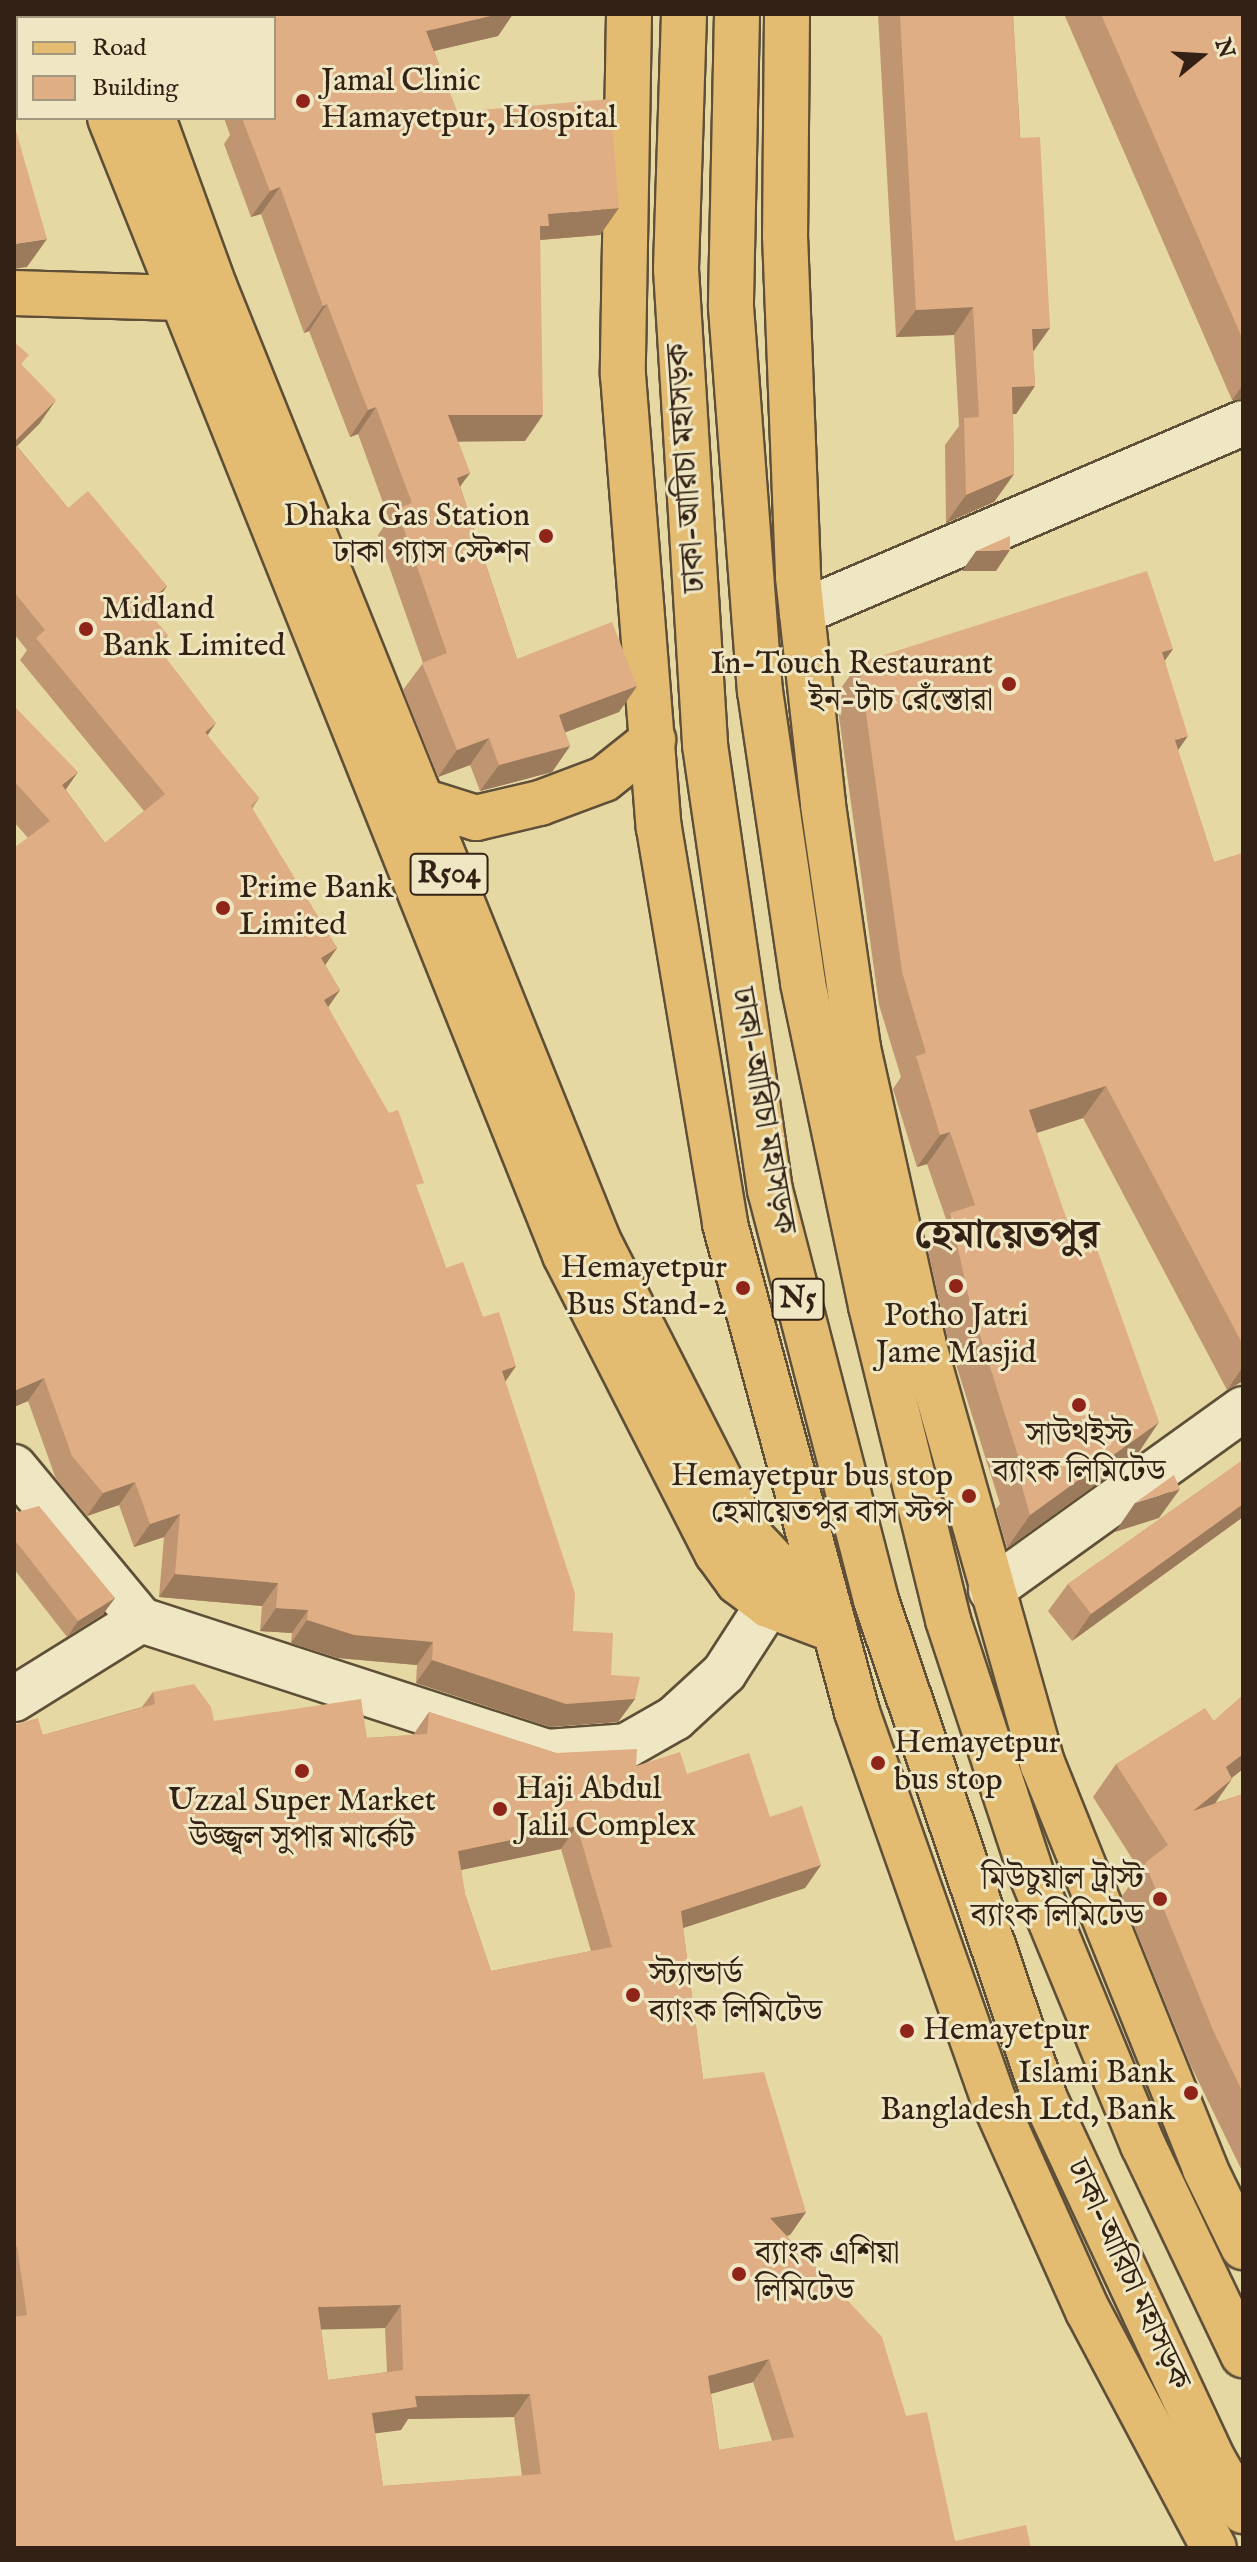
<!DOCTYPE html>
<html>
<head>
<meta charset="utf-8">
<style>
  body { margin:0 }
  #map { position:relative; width:1257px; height:2562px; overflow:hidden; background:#e6d8a3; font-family:"IM FELL English","Noto Serif Bengali",serif }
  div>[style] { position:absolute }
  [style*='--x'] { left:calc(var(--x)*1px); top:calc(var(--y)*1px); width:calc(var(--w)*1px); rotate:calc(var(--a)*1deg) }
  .roads { filter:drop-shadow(2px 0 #5f4f38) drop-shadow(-2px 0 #5f4f38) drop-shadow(0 2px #5f4f38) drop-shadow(0 -2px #5f4f38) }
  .minor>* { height:44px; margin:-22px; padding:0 22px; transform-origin:22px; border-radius:22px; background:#efe6c3 }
  .major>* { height:44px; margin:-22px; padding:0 22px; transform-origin:22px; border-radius:22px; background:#e3bc72 }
  .highway>* { height:44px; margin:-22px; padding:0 22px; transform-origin:22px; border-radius:22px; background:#e3bc72 }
  .wall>* { inset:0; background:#c09672 }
  .shaded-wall>* { inset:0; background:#9c7a5c }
  .building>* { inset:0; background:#dfae84 }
  .dots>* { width:22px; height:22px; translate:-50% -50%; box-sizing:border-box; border:4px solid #efe6c3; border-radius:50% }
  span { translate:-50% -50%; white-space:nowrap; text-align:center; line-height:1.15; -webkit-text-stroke:6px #efe6c3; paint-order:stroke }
  .shield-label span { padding:2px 6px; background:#efe6c3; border:2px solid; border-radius:6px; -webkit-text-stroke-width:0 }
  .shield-label { font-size:30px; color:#322114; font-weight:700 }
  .poi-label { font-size:32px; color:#322114 }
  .left { translate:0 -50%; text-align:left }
  .right { translate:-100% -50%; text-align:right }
  .street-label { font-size:32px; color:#322114 }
  .district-label { font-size:40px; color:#322114; font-weight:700 }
  .frame { position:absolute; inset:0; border:16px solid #322114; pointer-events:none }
  .legend { position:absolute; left:16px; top:16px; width:260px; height:104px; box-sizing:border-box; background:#efe6c3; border:2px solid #a3977d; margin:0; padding:10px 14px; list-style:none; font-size:24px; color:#322114 }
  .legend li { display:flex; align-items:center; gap:16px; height:40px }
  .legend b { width:40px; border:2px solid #a3977d }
  .north { position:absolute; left:1161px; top:16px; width:80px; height:80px; -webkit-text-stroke:6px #efe6c3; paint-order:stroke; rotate:72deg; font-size:22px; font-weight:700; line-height:32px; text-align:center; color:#322114 }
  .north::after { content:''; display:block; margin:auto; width:28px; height:36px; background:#322114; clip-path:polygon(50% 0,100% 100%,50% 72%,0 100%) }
</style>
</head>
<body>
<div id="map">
  <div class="roads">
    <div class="minor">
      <i style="--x:802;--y:612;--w:480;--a:-23.2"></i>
      <i style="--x:14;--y:1467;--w:199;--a:50.3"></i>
      <i style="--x:141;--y:1620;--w:427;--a:18"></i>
      <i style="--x:547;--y:1752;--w:79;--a:-4.3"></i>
      <i style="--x:626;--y:1746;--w:56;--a:-29.7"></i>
      <i style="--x:675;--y:1718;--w:67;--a:-42.6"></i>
      <i style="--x:724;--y:1673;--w:81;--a:-57.1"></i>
      <i style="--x:768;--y:1605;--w:37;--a:-73"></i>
      <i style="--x:991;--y:1590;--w:310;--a:-35.7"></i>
      <i style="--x:14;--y:1699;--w:150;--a:-31.9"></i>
    </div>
    <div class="major">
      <i style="--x:70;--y:14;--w:4;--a:76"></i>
      <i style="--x:116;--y:14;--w:4;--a:76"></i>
      <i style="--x:110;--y:118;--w:1225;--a:68.19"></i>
      <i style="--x:565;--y:1255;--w:335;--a:63"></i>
      <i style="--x:717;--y:1553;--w:36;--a:54"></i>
      <i style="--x:738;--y:1582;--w:38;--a:37"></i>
      <i style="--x:768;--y:1605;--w:71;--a:20.7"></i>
      <i style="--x:153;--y:118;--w:181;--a:70"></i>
      <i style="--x:215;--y:288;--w:1026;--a:68.08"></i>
      <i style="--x:598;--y:1240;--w:330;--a:63"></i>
      <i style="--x:748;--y:1534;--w:47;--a:46.7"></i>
      <i style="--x:780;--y:1568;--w:39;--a:13"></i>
      <i style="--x:14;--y:293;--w:165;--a:1.7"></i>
      <i style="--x:179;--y:298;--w:28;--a:-17"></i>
      <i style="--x:419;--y:800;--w:60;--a:17.5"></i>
      <i style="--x:476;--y:818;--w:66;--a:-13.2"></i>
      <i style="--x:540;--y:803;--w:68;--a:-20.6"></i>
      <i style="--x:604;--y:779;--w:63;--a:-38.5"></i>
    </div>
    <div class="highway">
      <i style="--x:629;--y:14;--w:361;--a:91"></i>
      <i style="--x:623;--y:375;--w:454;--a:85.5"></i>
      <i style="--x:659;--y:828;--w:401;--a:80.5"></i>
      <i style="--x:725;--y:1224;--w:506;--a:74.86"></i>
      <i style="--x:857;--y:1712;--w:410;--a:70.6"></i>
      <i style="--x:993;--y:2099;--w:232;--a:65.9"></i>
      <i style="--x:1088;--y:2311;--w:268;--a:62"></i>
      <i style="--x:684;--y:14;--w:255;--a:91.8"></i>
      <i style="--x:676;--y:269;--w:477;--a:86.5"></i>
      <i style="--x:705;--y:745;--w:450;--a:81.7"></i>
      <i style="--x:770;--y:1190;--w:423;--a:75.5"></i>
      <i style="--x:876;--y:1600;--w:527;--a:71.29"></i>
      <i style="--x:1045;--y:2099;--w:400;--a:65"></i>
      <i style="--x:1214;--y:2461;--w:58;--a:59.9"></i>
      <i style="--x:737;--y:14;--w:293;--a:91.2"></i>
      <i style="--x:731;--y:307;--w:385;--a:85.7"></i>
      <i style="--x:760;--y:691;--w:295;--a:81.6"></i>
      <i style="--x:803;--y:983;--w:330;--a:78.1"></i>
      <i style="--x:871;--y:1306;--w:323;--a:76.2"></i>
      <i style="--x:948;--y:1620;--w:269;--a:71.8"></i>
      <i style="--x:1032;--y:1876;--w:291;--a:67.6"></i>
      <i style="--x:1143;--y:2145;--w:233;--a:64.5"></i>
      <i style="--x:787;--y:14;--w:221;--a:90.5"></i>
      <i style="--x:785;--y:235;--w:342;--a:87.8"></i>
      <i style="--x:798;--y:577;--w:229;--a:83.7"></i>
      <i style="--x:823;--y:805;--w:246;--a:81.8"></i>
      <i style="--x:858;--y:1048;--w:301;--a:77.5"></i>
      <i style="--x:923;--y:1342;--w:440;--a:74.2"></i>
      <i style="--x:1043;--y:1765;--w:435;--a:68.1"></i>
      <i style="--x:1205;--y:2169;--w:87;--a:64"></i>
    </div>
  </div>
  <div class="wall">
    <i style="clip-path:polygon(186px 14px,513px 14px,498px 36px,434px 51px,457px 112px,600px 235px,540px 240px,525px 441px,458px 441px,470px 473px,460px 486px,517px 659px,637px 686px,619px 712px,565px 732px,570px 746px,552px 772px,480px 791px,470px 765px,438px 777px,403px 690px,423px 663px,378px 535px,389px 519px,358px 434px,350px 437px,309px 331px,304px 333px,261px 214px,251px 217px,224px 144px,230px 135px,224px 118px,274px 118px,274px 18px,188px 18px)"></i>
    <i style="clip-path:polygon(878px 14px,1013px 14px,1035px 386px,1016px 414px,1013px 414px,1014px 474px,994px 502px,946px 523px,945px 445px,959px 426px,954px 335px,896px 337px)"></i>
    <i style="clip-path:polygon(1064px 14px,1243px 14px,1243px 399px,1232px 400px)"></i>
    <i style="clip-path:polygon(14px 342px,40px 423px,17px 446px,68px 508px,167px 586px,148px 612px,158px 649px,207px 736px,259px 798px,252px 809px,337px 948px,325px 965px,340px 990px,328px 1007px,418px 1191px,446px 1268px,483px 1317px,516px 1366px,505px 1382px,573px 1631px,611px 1675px,635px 1699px,618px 1722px,550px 1727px,416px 1683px,417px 1665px,338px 1658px,291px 1643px,292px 1633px,260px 1631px,262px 1606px,159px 1597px,164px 1537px,134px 1547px,119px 1505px,87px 1516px,56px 1479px,28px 1401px,14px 1407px,14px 848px,28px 838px,14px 822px,14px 706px,66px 790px,105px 843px,144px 811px,20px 660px,27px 650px,14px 634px)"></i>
    <i style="clip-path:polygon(1173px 649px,1165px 660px,1178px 751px,1214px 862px,1243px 853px,1243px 1381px,1227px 1390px,1083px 1118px,1036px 1133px,1137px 1455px,1007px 1548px,996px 1509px,1000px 1504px,947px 1336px,927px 1246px,946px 1219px,927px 1164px,917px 1167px,893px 1089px,901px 1077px,879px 1005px,836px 695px,859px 663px)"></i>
    <i style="clip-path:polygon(1243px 1460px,1243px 1517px,1072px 1641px,1048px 1611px,1068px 1584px)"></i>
    <i style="clip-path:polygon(14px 1513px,115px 1598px,103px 1614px,67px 1637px,14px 1569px)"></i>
    <i style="clip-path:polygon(evenodd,153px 1692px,214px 1721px,367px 1738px,413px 1735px,429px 1712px,556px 1753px,687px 1774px,770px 1817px,821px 1865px,805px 1888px,683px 1928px,703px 2079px,806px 2212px,790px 2235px,787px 2236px,906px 2416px,955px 2541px,14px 2548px,14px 1725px,43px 1735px,142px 1707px,153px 1692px,561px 1849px,591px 1951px,491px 1971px,465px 1894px,461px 1870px,561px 1849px,153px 1692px,385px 2328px,387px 2372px,328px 2380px,321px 2329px,385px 2328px,153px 1692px,753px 2382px,772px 2441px,719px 2450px,711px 2394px,753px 2382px,153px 1692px,514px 2417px,522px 2476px,383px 2486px,375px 2433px,401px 2430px,408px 2419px,514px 2417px)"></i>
    <i style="clip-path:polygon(1243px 1695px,1243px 1769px,1232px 1778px,1215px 1803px,1243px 1794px,1243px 2173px,1190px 2064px,1122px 1896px,1140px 1871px,1093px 1797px,1116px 1764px,1214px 1721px)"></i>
  </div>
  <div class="shaded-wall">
    <i style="clip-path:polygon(499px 14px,513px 14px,498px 36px,408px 57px,426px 31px)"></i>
    <i style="clip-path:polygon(280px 187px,261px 214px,251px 217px,270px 191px)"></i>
    <i style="clip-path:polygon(619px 208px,600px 235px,539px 240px,522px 253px,548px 214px)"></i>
    <i style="clip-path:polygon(47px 239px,27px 267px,14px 269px,14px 244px)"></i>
    <i style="clip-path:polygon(327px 304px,309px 331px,304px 333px,323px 306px)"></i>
    <i style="clip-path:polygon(973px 307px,954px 335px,896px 337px,916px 310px)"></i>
    <i style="clip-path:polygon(1050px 328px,1030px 356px,1032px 329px)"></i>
    <i style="clip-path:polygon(1243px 385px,1243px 399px,1232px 400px)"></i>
    <i style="clip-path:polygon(1035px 386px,1016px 414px,993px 415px,1012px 387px)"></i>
    <i style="clip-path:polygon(56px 400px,40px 423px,14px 449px,14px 442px)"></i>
    <i style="clip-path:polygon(376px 407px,358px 434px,350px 437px,368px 410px)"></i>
    <i style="clip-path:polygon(448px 415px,543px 415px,525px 441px,430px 442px)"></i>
    <i style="clip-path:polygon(470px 473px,451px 499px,457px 478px)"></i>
    <i style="clip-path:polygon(1014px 474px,994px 502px,946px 523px,966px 495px)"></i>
    <i style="clip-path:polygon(1010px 550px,996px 571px,962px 571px,976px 551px)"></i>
    <i style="clip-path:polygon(167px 586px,151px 609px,127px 629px,143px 606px)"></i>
    <i style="clip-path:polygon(168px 635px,152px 658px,156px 645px)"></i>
    <i style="clip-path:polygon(1173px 649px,1150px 681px,1162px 652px)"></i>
    <i style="clip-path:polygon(637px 686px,619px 712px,540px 742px,559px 715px)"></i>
    <i style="clip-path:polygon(216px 723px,200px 746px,205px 732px)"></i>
    <i style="clip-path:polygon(1188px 736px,1165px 769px,1175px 740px)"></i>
    <i style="clip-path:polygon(489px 738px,470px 765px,438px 777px,457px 750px)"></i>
    <i style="clip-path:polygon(570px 746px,552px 772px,480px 791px,499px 765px)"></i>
    <i style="clip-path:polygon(78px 772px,62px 795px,62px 785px)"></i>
    <i style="clip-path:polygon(337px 948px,321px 971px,321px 958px)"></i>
    <i style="clip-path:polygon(340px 990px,324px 1013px,324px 1000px)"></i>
    <i style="clip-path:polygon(1106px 1086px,1083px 1118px,1006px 1143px,1029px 1110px)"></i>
    <i style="clip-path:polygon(950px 1132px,927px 1164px,917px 1167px,940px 1135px)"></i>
    <i style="clip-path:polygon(516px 1366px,500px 1389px,502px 1371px)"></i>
    <i style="clip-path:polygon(1243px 1367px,1243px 1381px,1227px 1390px)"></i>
    <i style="clip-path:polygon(44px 1378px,28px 1401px,14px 1407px,14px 1391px)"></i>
    <i style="clip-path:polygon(1159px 1422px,1137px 1455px,1007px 1548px,1030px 1515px)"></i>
    <i style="clip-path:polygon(135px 1482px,119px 1505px,87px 1516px,103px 1493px)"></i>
    <i style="clip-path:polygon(1180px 1489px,1159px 1518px,1115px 1532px,1135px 1503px)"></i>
    <i style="clip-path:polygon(1243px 1504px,1243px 1517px,1072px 1641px,1091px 1614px)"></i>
    <i style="clip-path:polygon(180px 1514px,164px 1537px,134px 1547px,150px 1524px)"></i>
    <i style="clip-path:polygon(175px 1574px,278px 1583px,262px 1606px,159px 1597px)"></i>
    <i style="clip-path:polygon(115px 1598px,103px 1614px,67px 1637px,78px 1621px)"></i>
    <i style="clip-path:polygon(276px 1608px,308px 1610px,292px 1633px,260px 1631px)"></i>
    <i style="clip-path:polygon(307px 1620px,433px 1642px,417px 1665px,338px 1658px,291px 1643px)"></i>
    <i style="clip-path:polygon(432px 1660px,635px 1699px,618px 1722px,550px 1727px,416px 1683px)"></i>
    <i style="clip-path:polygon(1243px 1754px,1243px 1769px,1202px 1800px,1226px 1767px)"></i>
    <i style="clip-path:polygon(1232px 1779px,1209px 1812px,1193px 1811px)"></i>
    <i style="clip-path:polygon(577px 1826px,561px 1849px,442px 1874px,458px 1851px)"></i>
    <i style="clip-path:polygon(821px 1865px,805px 1888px,665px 1934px,681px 1911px)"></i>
    <i style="clip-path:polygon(806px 2212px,790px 2235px,754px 2241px,770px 2218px)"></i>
    <i style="clip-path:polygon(401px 2305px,385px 2328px,302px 2330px,318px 2307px)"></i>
    <i style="clip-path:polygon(769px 2359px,753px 2382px,692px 2399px,708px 2376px)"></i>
    <i style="clip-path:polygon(530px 2394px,514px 2417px,408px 2419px,401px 2430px,356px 2436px,372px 2413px,415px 2396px)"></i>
  </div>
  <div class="building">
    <i style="clip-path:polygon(214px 14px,499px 14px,426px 31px,457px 112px,610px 99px,619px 208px,548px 214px,549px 226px,540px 226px,543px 415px,448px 415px,470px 473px,457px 478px,517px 659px,612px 622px,637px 686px,559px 715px,570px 746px,499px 765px,489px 738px,457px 750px,422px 663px,447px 653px,397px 509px,412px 503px,376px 407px,368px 410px,327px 304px,323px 306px,280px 187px,270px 191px,242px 118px,274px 118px,274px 18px,215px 18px)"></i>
    <i style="clip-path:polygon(900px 14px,1013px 14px,1020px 138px,1040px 137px,1050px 328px,1032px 329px,1035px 386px,1012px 387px,1014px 474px,966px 495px,964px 418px,979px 417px,973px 307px,916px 310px)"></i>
    <i style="clip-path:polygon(1101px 14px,1243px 14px,1243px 340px)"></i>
    <i style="clip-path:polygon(14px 124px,47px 239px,14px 244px)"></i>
    <i style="clip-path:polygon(14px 342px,29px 355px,21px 364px,56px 400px,14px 442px)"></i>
    <i style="clip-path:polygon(14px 443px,68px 508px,88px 491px,167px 586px,143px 606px,168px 635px,156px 645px,216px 723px,205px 732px,259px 798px,251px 806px,337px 948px,321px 958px,340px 990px,324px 1000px,389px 1113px,398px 1110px,424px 1183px,416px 1185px,446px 1268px,463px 1262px,483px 1317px,499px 1312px,516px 1366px,502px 1371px,575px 1593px,573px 1631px,613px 1633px,611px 1675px,640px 1677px,635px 1699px,566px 1704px,432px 1660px,433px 1642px,354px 1635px,307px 1620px,308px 1610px,276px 1608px,278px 1583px,175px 1574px,180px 1514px,150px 1524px,135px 1482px,103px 1493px,72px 1456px,44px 1378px,14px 1391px,14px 848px,50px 821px,14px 781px,14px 706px,78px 772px,62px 785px,105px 843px,165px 794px,36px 638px,45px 630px,14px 592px)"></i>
    <i style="clip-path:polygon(1010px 536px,1010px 550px,976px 551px)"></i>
    <i style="clip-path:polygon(1147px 571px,1173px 649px,1162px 652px,1188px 736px,1175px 740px,1214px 862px,1243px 853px,1243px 1345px,1106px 1086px,1029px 1110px,1079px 1255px,1097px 1249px,1159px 1422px,1030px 1515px,1019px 1476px,1024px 1475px,970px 1303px,950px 1213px,975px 1205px,950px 1132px,940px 1135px,916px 1056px,926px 1053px,902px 972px,859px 663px)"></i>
    <i style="clip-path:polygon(1243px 1460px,1243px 1504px,1091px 1614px,1068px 1584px)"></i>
    <i style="clip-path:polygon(1174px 1475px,1180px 1489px,1135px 1503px)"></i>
    <i style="clip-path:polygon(39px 1506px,115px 1598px,78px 1621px,14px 1539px,14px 1513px)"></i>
    <i style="clip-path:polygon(evenodd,194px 1684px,211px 1707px,214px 1721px,361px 1699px,367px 1738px,427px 1734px,429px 1712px,556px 1753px,637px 1749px,636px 1766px,680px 1752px,687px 1774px,749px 1753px,770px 1817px,802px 1806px,821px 1865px,681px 1911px,703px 2079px,764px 2072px,806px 2212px,770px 2218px,882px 2337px,906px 2416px,927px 2412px,955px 2541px,1026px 2525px,1031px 2548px,14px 2548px,14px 2317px,27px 2315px,17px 2246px,14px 2246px,14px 1725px,38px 1718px,43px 1735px,155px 1704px,153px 1692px,194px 1684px,577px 1826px,612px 1947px,491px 1971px,465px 1894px,458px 1851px,577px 1826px,194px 1684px,401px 2305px,403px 2370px,328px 2380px,318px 2307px,401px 2305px,194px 1684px,769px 2359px,794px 2437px,719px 2450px,708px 2376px,769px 2359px,194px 1684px,530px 2394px,541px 2474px,383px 2486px,372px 2413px,417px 2407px,415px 2396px,530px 2394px)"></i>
    <i style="clip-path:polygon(1243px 1695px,1243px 1754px,1226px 1767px,1232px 1779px,1193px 1811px,1243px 1794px,1243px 2093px,1213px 2030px,1145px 1863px,1168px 1845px,1116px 1764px,1205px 1708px,1214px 1721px)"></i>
  </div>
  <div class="dots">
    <i style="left:303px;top:101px;background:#8f2418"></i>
    <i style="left:546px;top:536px;background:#8f2418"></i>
    <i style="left:86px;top:629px;background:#8f2418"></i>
    <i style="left:1009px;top:684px;background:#8f2418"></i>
    <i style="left:223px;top:908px;background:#8f2418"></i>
    <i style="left:956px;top:1286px;background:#8f2418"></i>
    <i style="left:743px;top:1288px;background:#8f2418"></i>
    <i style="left:1079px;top:1405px;background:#8f2418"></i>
    <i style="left:969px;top:1496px;background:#8f2418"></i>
    <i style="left:878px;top:1763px;background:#8f2418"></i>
    <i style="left:302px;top:1771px;background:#8f2418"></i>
    <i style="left:500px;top:1809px;background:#8f2418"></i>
    <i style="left:1160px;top:1899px;background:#8f2418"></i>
    <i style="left:633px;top:1995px;background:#8f2418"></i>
    <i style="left:907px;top:2031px;background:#8f2418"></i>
    <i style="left:1191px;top:2093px;background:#8f2418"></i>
    <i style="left:739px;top:2274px;background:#8f2418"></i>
  </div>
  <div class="shield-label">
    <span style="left:449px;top:874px">R504</span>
    <span style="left:798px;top:1299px">N5</span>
  </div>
  <div class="poi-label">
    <span class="left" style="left:321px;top:101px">Jamal Clinic<br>Hamayetpur, Hospital</span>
    <span class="right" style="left:530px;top:536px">Dhaka Gas Station<br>ঢাকা গ্যাস স্টেশন</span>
    <span class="left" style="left:102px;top:629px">Midland<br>Bank Limited</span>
    <span class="right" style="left:993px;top:684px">In-Touch Restaurant<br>ইন-টাচ রেঁস্তোরা</span>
    <span class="left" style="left:239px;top:908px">Prime Bank<br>Limited</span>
    <span class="right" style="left:727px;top:1288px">Hemayetpur<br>Bus Stand-2</span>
    <span style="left:956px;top:1336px">Potho Jatri<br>Jame Masjid</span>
    <span style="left:1079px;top:1455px">সাউথইস্ট<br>ব্যাংক লিমিটেড</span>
    <span class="right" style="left:953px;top:1496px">Hemayetpur bus stop<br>হেমায়েতপুর বাস স্টপ</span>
    <span class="left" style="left:894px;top:1763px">Hemayetpur<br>bus stop</span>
    <span class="left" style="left:516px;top:1809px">Haji Abdul<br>Jalil Complex</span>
    <span style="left:302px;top:1821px">Uzzal Super Market<br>উজ্জ্বল সুপার মার্কেট</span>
    <span class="right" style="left:1144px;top:1899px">মিউচুয়াল ট্রাস্ট<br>ব্যাংক লিমিটেড</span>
    <span class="left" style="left:649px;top:1995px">স্ট্যান্ডার্ড<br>ব্যাংক লিমিটেড</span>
    <span class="left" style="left:923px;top:2031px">Hemayetpur</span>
    <span class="right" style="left:1175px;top:2093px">Islami Bank<br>Bangladesh Ltd, Bank</span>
    <span class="left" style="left:755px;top:2274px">ব্যাংক এশিয়া<br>লিমিটেড</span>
  </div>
  <div class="street-label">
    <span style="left:688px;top:468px;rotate:-94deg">ঢাকা-আরিচা মহাসড়ক</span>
    <span style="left:762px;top:1111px;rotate:80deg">ঢাকা-আরিচা মহাসড়ক</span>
    <span style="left:1127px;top:2275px;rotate:65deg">ঢাকা-আরিচা মহাসড়ক</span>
  </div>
  <div class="district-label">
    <span style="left:1007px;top:1237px">হেমায়েতপুর</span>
  </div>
  <div class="frame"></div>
  <ul class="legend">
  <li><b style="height:10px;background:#e3bc72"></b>Road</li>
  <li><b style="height:22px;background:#dfae84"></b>Building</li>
  </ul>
  <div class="north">N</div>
</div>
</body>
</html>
